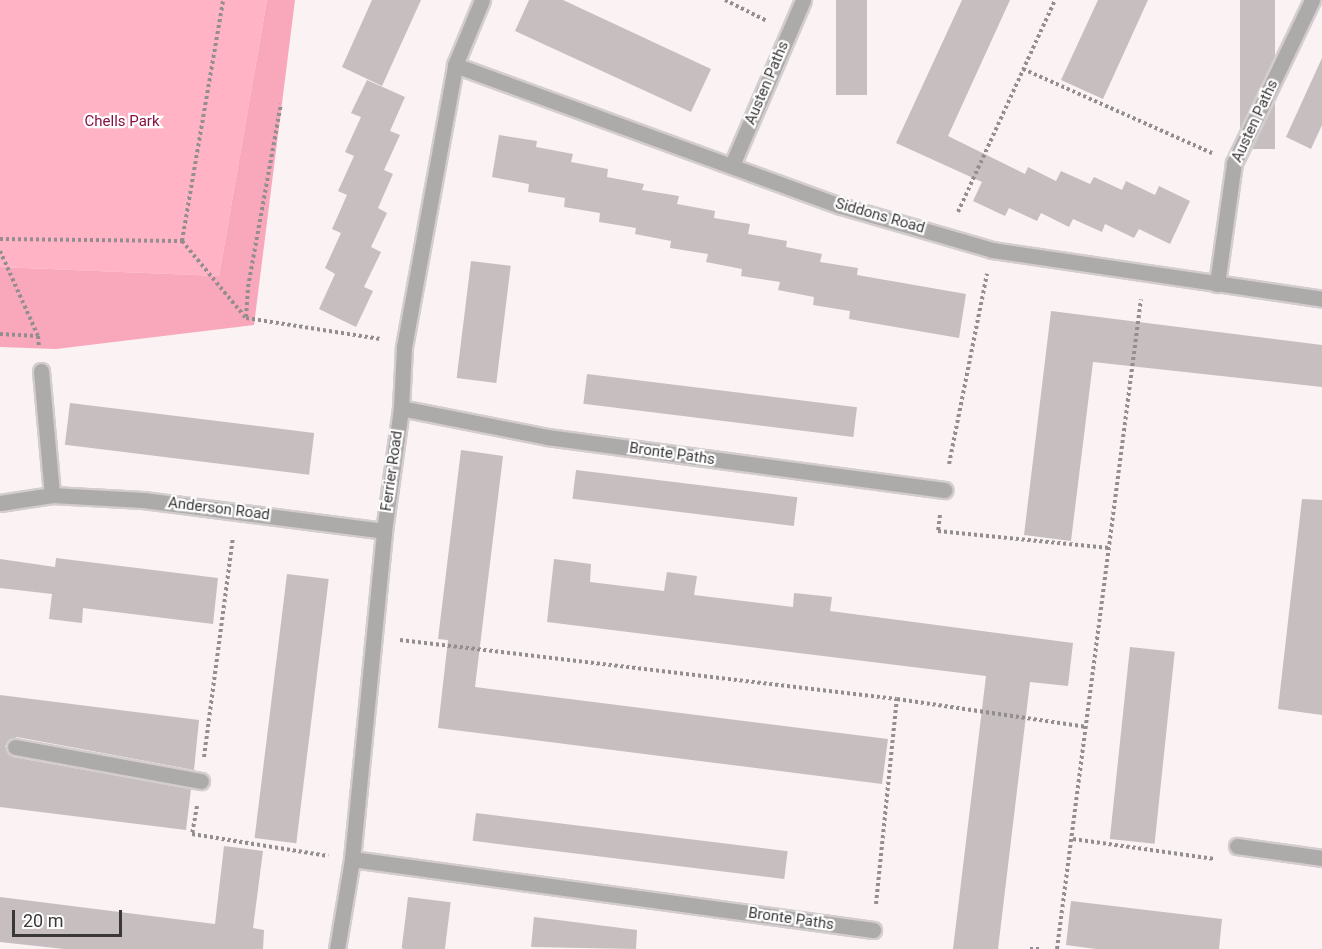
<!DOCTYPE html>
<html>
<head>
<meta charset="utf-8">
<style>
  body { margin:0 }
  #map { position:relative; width:1322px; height:949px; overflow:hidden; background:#faf2f3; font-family:Roboto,sans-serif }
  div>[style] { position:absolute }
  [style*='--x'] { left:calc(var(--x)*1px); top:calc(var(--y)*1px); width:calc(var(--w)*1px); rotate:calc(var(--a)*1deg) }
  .green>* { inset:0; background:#ffb3c5 }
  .forest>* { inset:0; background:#f9a7bb }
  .building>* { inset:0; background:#c6bebf; transform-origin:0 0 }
  .path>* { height:4px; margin-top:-2px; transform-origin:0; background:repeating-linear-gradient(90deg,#938e8f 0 3px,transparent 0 6px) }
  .roads { filter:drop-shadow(2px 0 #d4cdce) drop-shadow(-2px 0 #d4cdce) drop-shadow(0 2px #d4cdce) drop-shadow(0 -2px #d4cdce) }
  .service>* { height:15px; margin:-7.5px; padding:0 7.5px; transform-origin:7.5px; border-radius:7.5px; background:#adaaaa }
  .minor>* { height:15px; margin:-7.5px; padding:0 7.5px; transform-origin:7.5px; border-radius:7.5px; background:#adaaaa }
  span { translate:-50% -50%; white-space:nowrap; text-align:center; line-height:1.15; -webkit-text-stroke:4.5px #fff; paint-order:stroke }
  .street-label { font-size:15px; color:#3b3838 }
  .park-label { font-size:15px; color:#881142 }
  .scale { position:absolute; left:12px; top:910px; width:110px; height:27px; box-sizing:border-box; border:3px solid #3b3838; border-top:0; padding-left:8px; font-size:18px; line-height:21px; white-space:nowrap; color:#3b3838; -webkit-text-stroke:4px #fff; paint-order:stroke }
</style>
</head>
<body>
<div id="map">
  <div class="green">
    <i style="clip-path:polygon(0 0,267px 0,219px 276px,0 267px)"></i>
  </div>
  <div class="forest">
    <i style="clip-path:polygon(267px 0,295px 0,254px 325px,56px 349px,0 347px,0 267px,219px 276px)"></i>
  </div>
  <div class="building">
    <i style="clip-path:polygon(372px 0,421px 0,382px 86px,342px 67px)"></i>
    <i style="clip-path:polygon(529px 0,563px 0,711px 69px,691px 112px,515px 31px)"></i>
    <i style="left:836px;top:0;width:31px;height:95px"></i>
    <i style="clip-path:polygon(962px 0,1010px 0,948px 136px,1025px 174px,1028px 167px,1056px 181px,1061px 171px,1090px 184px,1094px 177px,1122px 190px,1126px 181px,1155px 195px,1159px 186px,1190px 201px,1170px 244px,1139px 229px,1134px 238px,1105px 224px,1102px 232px,1073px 219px,1069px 227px,1041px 213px,1037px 221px,1009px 208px,1005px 216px,973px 201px,982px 182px,896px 143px)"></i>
    <i style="clip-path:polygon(1098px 0,1148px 0,1103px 99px,1061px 80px)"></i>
    <i style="left:1240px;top:0;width:35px;height:149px"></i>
    <i style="clip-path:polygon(1322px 58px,1322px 125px,1311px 149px,1286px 137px)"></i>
    <i style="clip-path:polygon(367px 80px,405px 97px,390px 131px,400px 135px,384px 170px,393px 174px,378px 208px,387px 213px,371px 247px,381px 252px,364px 287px,373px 291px,356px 327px,319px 309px,335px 274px,325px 268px,341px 233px,332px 229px,347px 195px,338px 191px,354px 156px,345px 152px,361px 117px,351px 113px)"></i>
    <i style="clip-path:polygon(499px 135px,537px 141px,536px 147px,573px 154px,571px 162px,608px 169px,607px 177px,644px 184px,642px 190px,679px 196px,677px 204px,715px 211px,714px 218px,750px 224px,748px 234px,787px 241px,786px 247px,822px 254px,820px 262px,858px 268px,857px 275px,966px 294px,959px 338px,849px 319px,850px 311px,813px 305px,814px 297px,778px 290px,780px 282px,741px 276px,742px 269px,706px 262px,708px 254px,670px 248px,671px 241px,635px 234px,636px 228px,599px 222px,600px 213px,564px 207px,565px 198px,528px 192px,529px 184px,492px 177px)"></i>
    <i style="left:471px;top:261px;width:40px;height:118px;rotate:7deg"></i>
    <i style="clip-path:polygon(1051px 311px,1322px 345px,1322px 387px,1093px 362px,1071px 541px,1024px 535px)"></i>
    <i style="left:587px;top:374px;width:272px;height:30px;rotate:7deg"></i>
    <i style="left:70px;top:403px;width:246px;height:42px;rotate:7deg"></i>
    <i style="clip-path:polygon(461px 450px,503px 456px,475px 687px,888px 739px,882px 784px,438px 728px,448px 640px,438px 639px)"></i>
    <i style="left:576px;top:470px;width:223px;height:29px;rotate:7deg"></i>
    <i style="clip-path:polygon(1302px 499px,1322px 500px,1322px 715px,1278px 709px)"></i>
    <i style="clip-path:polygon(56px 558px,218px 578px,213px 624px,83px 608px,82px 623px,49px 619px,52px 594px,0 588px,0 559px,55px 567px)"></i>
    <i style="clip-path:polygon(554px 559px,591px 564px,590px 582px,664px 591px,667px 572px,697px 576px,694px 595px,793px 607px,794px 593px,832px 597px,830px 611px,1073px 643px,1068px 686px,1030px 682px,998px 949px,953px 949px,986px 676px,547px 622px)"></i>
    <i style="left:287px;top:574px;width:42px;height:266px;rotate:7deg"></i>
    <i style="left:1130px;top:647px;width:45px;height:193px;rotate:6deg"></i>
    <i style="clip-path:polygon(0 695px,199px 720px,194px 770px,17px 737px,5px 746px,13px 757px,191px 789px,186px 830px,0 807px)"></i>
    <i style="left:476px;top:813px;width:314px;height:28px;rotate:7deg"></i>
    <i style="clip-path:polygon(224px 846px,263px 851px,253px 928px,264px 930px,263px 949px,64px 949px,0 942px,0 897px,215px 924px)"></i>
    <i style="left:408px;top:897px;width:43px;height:52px;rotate:7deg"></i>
    <i style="clip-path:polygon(1071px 901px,1222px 919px,1219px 949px,1096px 949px,1066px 945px)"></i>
    <i style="clip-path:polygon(534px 917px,637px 930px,636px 949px,531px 947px)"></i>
  </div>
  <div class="path">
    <i style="--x:725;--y:0;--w:47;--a:26.6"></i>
    <i style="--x:1023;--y:69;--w:207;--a:24"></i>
    <i style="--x:958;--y:212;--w:233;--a:-65.4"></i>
    <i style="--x:0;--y:239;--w:182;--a:0.6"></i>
    <i style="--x:182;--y:241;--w:244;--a:-80.3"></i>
    <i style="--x:182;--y:241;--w:100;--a:50.3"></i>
    <i style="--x:246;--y:318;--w:136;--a:8.9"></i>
    <i style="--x:0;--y:251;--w:93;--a:65.9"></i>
    <i style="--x:38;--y:336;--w:11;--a:85"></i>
    <i style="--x:246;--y:317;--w:30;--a:-86"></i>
    <i style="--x:248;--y:287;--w:186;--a:-79.8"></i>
    <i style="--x:0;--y:334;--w:38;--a:3"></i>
    <i style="--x:949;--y:464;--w:194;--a:-78.7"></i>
    <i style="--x:940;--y:515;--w:16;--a:97"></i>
    <i style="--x:938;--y:531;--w:172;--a:5.7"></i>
    <i style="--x:400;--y:640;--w:500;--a:6.77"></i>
    <i style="--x:897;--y:699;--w:192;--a:8.4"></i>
    <i style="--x:204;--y:757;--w:221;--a:-82.5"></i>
    <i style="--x:197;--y:806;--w:28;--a:100"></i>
    <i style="--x:192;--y:834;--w:138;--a:9.2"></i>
    <i style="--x:1073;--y:839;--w:143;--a:8"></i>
    <i style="--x:876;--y:904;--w:206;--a:-84.2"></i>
    <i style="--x:1030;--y:949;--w:9;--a:0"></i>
    <i style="--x:1057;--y:949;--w:655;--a:-82.64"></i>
  </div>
  <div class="roads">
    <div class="service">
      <i style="--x:15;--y:747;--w:189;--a:10.4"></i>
    </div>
    <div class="minor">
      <i style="--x:455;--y:65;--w:411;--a:20.1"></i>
      <i style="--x:841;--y:206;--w:157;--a:16.2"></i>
      <i style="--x:992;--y:250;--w:334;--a:8.4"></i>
      <i style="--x:732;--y:165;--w:180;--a:-66.7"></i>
      <i style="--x:1217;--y:284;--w:122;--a:-82"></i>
      <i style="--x:1234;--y:163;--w:181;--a:-64.4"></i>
      <i style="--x:41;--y:371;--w:124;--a:84.9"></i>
      <i style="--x:401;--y:408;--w:149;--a:11.2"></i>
      <i style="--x:547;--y:437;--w:401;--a:7.6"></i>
      <i style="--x:0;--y:503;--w:53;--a:-8.7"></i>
      <i style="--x:52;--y:495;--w:91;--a:3.1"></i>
      <i style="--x:143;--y:500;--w:243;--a:7.3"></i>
      <i style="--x:1237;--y:846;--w:86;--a:8"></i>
      <i style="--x:352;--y:859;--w:526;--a:7.76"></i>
      <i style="--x:337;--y:949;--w:91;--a:-80.5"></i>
      <i style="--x:352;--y:859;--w:330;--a:-84.4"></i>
      <i style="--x:384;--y:531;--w:124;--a:-82.1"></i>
      <i style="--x:401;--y:408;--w:61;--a:-87.2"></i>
      <i style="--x:404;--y:347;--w:287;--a:-79.7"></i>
      <i style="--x:455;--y:65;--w:70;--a:-67.4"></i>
    </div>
  </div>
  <div class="street-label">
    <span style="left:767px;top:83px;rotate:-67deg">Austen Paths</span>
    <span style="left:1255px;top:121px;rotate:-65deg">Austen Paths</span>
    <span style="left:880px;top:216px;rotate:16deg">Siddons Road</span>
    <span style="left:672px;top:454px;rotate:8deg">Bronte Paths</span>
    <span style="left:392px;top:471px;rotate:-82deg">Ferrier Road</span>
    <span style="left:219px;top:509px;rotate:7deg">Anderson Road</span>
    <span style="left:791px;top:919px;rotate:8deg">Bronte Paths</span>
  </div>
  <div class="park-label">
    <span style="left:122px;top:122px">Chells Park</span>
  </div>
  <div class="scale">20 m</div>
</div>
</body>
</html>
